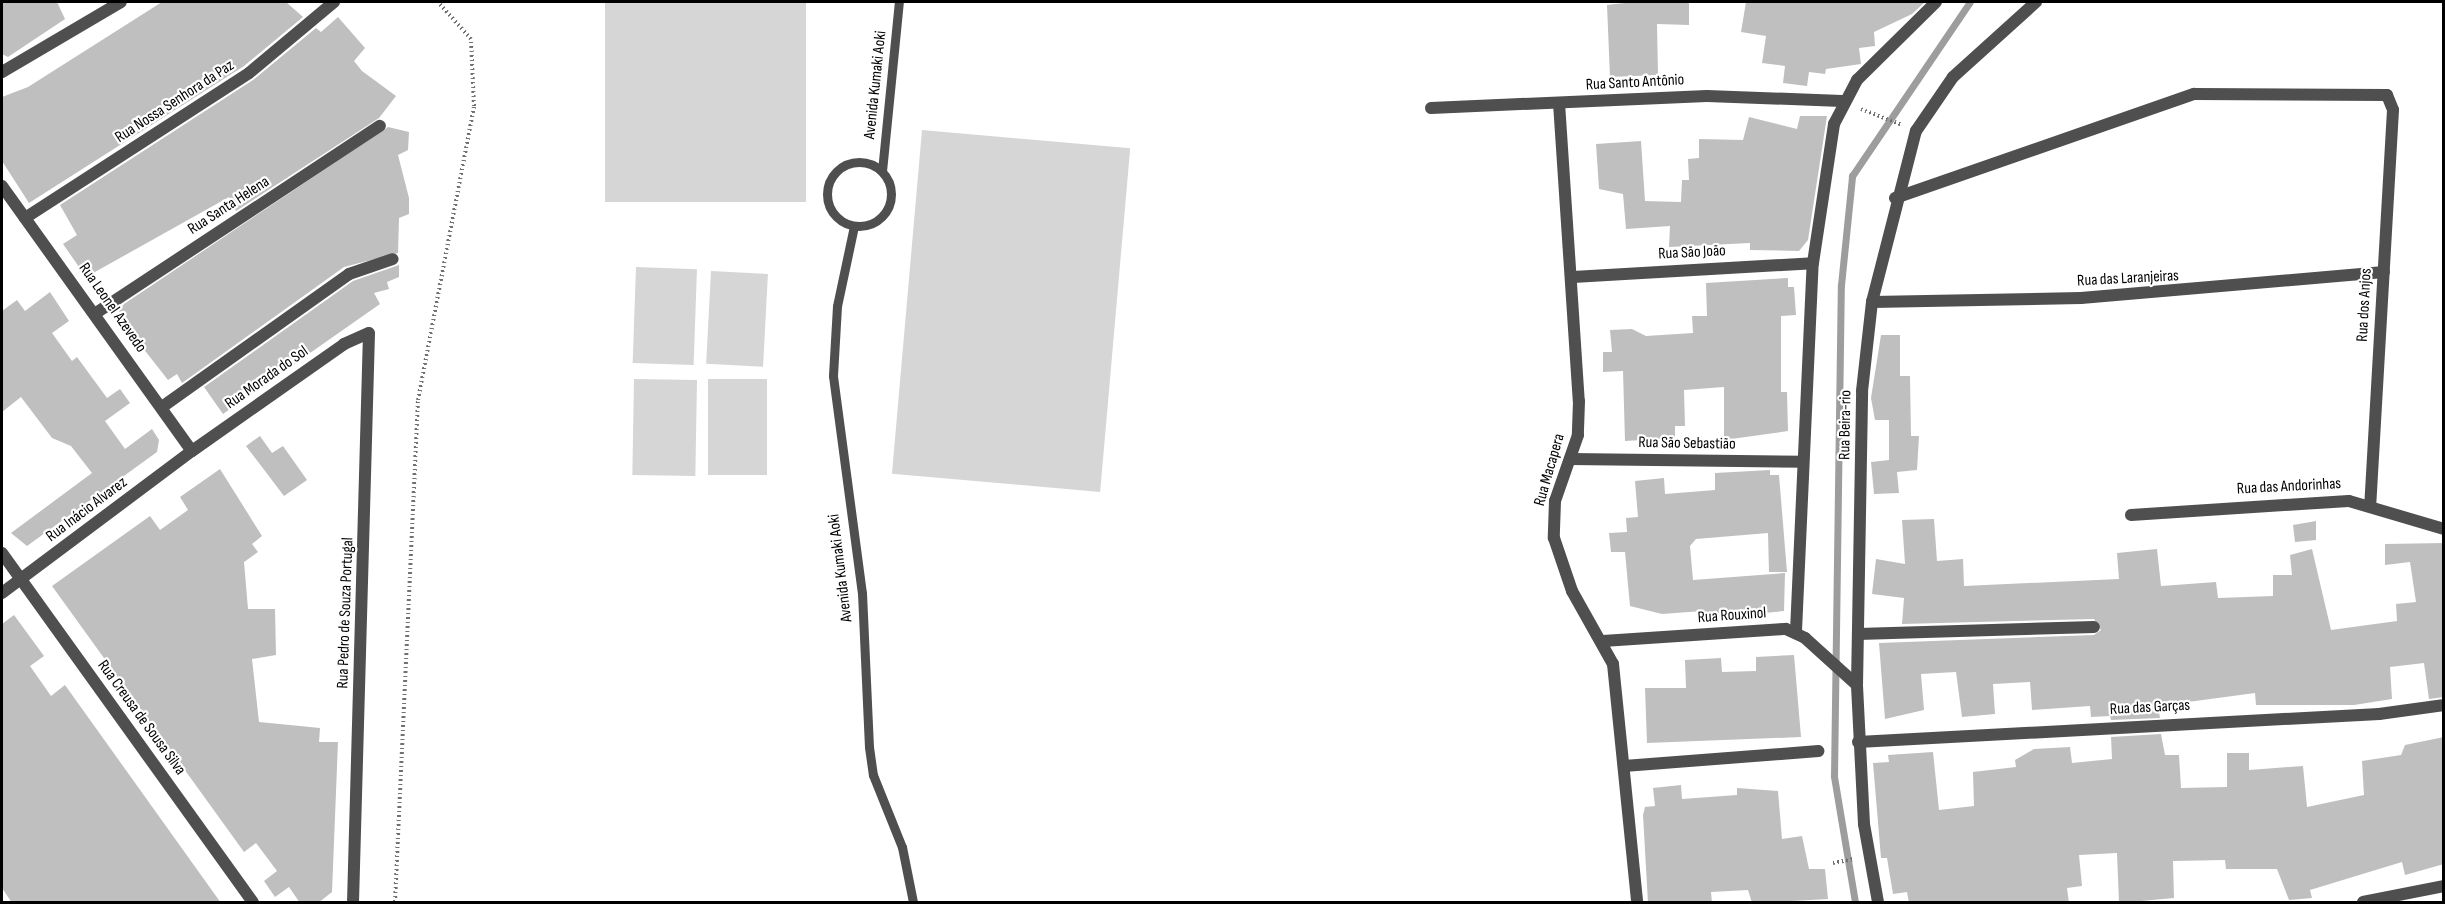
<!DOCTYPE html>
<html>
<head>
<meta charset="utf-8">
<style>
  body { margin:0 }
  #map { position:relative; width:2445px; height:904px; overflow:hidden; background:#fff; font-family:"Sofia Sans Condensed",sans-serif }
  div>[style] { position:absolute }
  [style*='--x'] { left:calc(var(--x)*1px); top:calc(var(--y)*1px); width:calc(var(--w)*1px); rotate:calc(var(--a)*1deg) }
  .green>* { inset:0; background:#d6d6d6; transform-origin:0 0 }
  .stream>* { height:7px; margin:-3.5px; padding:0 3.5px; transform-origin:3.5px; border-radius:3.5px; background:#9d9d9d }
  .building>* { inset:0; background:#bfbfbf }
  .path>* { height:4px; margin-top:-2px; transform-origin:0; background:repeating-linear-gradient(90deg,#717171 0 1.5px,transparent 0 4.5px) }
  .service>* { height:9px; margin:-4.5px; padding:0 4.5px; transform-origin:4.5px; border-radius:4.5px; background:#4f4f4f }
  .service>.ring { margin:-4.5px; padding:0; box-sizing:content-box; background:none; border:9px solid #4f4f4f; border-radius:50% }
  .minor>* { height:12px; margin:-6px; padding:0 6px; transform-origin:6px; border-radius:6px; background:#4f4f4f }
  span { translate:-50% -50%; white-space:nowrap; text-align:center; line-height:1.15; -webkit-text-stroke:4.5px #fff; paint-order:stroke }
  .street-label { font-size:16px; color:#000 }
  .frame { position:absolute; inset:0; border:3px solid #000; pointer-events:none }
</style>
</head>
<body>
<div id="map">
  <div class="green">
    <i style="left:605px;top:2px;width:201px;height:200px"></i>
    <i style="left:922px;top:130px;width:209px;height:345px;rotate:5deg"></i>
    <i style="left:636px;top:267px;width:61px;height:96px;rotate:2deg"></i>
    <i style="left:711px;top:271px;width:57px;height:93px;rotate:3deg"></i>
    <i style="left:708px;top:379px;width:59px;height:96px"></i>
    <i style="left:697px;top:380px;width:96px;height:63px;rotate:91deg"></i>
  </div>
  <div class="stream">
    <i style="--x:1855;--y:902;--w:128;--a:-99.5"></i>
    <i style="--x:1834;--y:776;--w:491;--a:-89.2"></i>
    <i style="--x:1841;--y:285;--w:110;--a:-84.2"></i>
    <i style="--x:1852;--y:176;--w:210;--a:-55.9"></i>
  </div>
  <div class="building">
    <i style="clip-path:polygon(2px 2px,57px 2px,65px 19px,8px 57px,2px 54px)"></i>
    <i style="clip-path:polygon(162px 2px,286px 2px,303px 17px,244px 66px,29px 203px,2px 161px,2px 97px,28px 87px)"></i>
    <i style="clip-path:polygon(1633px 2px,1689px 2px,1689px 25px,1657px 24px,1658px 75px,1610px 77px,1607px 5px)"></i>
    <i style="clip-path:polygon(1746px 2px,1925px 2px,1912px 14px,1874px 32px,1875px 46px,1859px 48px,1861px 64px,1826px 69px,1825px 74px,1809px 72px,1807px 86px,1783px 83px,1785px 66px,1762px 63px,1766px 36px,1741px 32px)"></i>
    <i style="clip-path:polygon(338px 17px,365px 48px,354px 61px,362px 71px,396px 96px,379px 118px,236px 211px,229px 197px,86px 277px,63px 244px,77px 235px,60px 205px,253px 80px,316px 28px,321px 32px)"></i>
    <i style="clip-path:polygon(1800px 116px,1827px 116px,1808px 240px,1799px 251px,1750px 250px,1750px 243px,1669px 247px,1670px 226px,1626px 229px,1623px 194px,1599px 189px,1596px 144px,1641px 141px,1645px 201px,1681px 202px,1682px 180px,1689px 180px,1688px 159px,1699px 158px,1699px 139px,1743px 140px,1749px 117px,1797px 129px)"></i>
    <i style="clip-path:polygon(388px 127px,409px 132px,408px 150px,398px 155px,409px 198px,409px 214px,399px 218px,398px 253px,344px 267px,182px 383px,177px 374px,168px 380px,117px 315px,124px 304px)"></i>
    <i style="clip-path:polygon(399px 265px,399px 277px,387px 282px,389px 289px,374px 293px,380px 304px,223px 414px,204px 387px,353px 281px)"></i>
    <i style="clip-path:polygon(1788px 278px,1788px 287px,1794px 287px,1796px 315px,1781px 316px,1781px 392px,1787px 392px,1788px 431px,1724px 440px,1724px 387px,1684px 390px,1685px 426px,1675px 426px,1675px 438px,1625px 441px,1623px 371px,1603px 372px,1603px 352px,1612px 352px,1610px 330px,1632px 329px,1646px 336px,1693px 333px,1692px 316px,1707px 316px,1706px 283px)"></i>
    <i style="clip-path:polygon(50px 292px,69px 321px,52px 333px,72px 361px,77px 357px,107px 398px,120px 389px,130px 403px,105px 421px,125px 449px,152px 429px,159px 440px,157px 452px,27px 546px,11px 533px,92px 473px,71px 446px,52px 438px,21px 397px,2px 412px,2px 311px,17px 300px,25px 311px)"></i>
    <i style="clip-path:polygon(1881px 335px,1900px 335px,1900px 376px,1910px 376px,1911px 436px,1919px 436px,1917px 470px,1897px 472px,1899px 493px,1874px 494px,1871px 462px,1889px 460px,1889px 420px,1875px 420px,1871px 398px)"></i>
    <i style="clip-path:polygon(260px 436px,272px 453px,283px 446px,307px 480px,284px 496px,246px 446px)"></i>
    <i style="clip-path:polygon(220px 469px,262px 536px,252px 544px,258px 552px,244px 562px,248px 609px,275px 609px,276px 655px,252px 659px,259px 722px,320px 728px,319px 742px,338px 742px,332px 892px,318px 903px,300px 903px,289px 887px,275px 897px,264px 881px,277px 871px,256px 843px,244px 852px,52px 586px,150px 516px,160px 530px,188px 510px,180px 497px)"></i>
    <i style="clip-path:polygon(1770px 470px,1770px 475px,1779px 475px,1787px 572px,1769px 572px,1768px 533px,1696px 539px,1690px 546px,1693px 580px,1785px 573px,1784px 611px,1702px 619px,1702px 611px,1662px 614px,1630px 606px,1625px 552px,1611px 552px,1609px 533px,1627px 532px,1626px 518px,1638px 517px,1635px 481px,1664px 478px,1665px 494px,1715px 490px,1715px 473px)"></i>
    <i style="clip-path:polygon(1934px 519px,1937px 561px,1963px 559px,1964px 586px,2119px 579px,2117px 553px,2157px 549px,2161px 586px,2216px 582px,2218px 598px,2273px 596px,2273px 575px,2292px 575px,2290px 555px,2312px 549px,2331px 630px,2397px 621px,2396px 604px,2416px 602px,2410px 562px,2385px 565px,2385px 544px,2444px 543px,2444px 697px,2429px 699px,2424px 663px,2390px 667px,2392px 699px,2354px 705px,2256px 705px,2255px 693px,2158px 706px,2160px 718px,2111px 720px,2110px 716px,2091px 717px,2090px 706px,2032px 710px,2030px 682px,1993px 684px,1995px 714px,1962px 717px,1956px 672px,1921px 674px,1924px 710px,1885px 719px,1879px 643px,2094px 635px,2101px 630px,2094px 619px,1902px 624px,1904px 598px,1872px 594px,1876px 559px,1905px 564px,1902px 520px)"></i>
    <i style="clip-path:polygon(2316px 521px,2316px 540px,2295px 542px,2293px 525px)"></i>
    <i style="clip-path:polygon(14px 615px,44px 656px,30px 666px,51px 696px,65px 685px,221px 903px,12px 903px,2px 888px,2px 624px)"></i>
    <i style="clip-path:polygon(1794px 655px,1801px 737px,1647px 743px,1645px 688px,1686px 688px,1685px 660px,1721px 658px,1722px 672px,1756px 671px,1756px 657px)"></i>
    <i style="clip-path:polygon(2161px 734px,2165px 755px,2179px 755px,2181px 788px,2227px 787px,2227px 753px,2249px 753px,2249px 770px,2303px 766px,2307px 807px,2364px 795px,2362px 761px,2401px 755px,2405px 745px,2444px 737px,2444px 864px,2405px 875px,2402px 862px,2310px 890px,2312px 898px,2289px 900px,2277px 869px,2226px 869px,2225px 860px,2173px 861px,2174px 898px,2119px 903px,2117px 853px,2079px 855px,2082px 886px,2067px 888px,2069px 903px,1909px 903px,1907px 892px,1893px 894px,1887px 858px,1881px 858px,1873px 763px,1889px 762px,1888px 755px,1933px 752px,1939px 810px,1974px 806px,1973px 772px,2016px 767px,2015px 760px,2034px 749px,2070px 747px,2072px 763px,2112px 759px,2111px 737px)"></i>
    <i style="clip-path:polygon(1681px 785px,1682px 799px,1737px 795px,1737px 788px,1778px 791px,1782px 839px,1802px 836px,1809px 869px,1825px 869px,1828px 899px,1752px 903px,1748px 890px,1711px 892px,1712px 903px,1648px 903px,1643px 815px,1645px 807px,1655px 806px,1653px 788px)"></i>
  </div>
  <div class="path">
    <i style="--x:1861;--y:109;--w:44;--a:21.3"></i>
    <i style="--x:1833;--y:863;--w:20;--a:-11"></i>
    <i style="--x:395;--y:902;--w:503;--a:-87.38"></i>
    <i style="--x:418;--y:400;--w:299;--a:-79.2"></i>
    <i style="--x:474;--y:106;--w:67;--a:-92.6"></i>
    <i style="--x:471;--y:39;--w:50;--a:-131.7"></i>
  </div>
  <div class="service">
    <i class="ring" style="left:827px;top:162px;width:55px;height:55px"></i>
    <i style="--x:882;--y:171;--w:170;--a:-84.3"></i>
    <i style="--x:854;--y:226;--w:82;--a:102"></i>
    <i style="--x:837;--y:306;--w:70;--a:93.3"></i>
    <i style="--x:833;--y:376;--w:219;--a:82.4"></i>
    <i style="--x:862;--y:593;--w:154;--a:87.4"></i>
    <i style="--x:869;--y:747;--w:28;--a:82"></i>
    <i style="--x:873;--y:775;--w:78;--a:68.1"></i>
    <i style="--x:902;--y:847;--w:56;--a:78.7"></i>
  </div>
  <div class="minor">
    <i style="--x:2;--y:72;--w:138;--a:-30.5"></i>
    <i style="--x:1559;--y:103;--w:299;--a:86.2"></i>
    <i style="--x:1579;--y:401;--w:34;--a:92"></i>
    <i style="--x:1578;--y:435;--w:70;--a:109.2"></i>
    <i style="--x:1555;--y:501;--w:37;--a:92"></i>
    <i style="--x:1554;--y:538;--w:56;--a:71.2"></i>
    <i style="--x:1572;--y:591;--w:84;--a:60.7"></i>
    <i style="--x:1613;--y:664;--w:239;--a:84.2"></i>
    <i style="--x:1431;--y:108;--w:276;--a:-2.5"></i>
    <i style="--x:1707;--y:96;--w:135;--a:2.1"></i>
    <i style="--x:2;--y:186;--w:326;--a:54.4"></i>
    <i style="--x:1895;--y:198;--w:317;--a:-19.2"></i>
    <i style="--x:2194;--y:94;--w:193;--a:0.3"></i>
    <i style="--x:2387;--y:95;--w:16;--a:68"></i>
    <i style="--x:2393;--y:110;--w:394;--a:93.3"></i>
    <i style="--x:25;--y:218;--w:267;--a:-32.9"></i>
    <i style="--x:249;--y:73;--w:111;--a:-39.9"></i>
    <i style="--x:1573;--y:277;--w:240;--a:-3.3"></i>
    <i style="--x:1872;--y:302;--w:209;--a:-1.1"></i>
    <i style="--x:2081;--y:298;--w:304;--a:-4.9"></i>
    <i style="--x:96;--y:313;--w:340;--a:-33.4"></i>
    <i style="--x:162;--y:407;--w:229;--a:-35.4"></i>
    <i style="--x:349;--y:274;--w:46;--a:-18.8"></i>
    <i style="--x:1570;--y:459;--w:233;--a:0.7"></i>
    <i style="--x:2131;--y:515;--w:218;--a:-3.7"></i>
    <i style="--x:2349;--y:501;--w:99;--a:16.4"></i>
    <i style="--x:2;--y:553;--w:430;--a:54.3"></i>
    <i style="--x:2;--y:593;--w:237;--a:-36.8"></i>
    <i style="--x:192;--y:451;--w:186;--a:-35.1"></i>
    <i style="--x:344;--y:344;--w:27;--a:-24"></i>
    <i style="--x:369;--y:333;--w:569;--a:91.61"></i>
    <i style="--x:1796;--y:631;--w:368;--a:-87.4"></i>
    <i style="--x:1813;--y:263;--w:141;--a:-81.4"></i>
    <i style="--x:1834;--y:124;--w:50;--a:-62.4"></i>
    <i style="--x:1857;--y:80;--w:111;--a:-44.6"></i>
    <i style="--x:1858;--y:634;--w:236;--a:-1.7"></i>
    <i style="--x:1603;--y:641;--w:183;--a:-3.8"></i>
    <i style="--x:1786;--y:629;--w:21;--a:25"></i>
    <i style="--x:1805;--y:638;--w:70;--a:42.1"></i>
    <i style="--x:1858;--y:742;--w:522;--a:-3.08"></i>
    <i style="--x:2379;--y:714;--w:66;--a:-7.9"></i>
    <i style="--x:1624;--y:766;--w:195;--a:-4.4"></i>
    <i style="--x:1878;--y:902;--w:79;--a:-100.2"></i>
    <i style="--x:1864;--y:824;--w:139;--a:-92.9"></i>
    <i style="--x:1857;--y:685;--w:294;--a:-89"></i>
    <i style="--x:1862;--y:391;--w:90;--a:-83.6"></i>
    <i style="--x:1872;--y:302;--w:177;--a:-75.6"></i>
    <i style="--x:1916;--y:131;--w:65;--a:-55.6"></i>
    <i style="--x:1953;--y:77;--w:112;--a:-42.1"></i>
    <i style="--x:2363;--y:902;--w:83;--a:-11.2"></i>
  </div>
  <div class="street-label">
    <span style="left:1635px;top:83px;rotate:-3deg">Rua Santo Antônio</span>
    <span style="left:876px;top:85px;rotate:-84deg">Avenida Kumaki Aoki</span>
    <span style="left:175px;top:102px;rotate:-33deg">Rua Nossa Senhora da Paz</span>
    <span style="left:229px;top:206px;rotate:-33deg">Rua Santa Helena</span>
    <span style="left:1692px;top:253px;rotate:-3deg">Rua São João</span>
    <span style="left:2128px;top:279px;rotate:-3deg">Rua das Laranjeiras</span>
    <span style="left:2365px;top:305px;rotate:-87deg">Rua dos Anjos</span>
    <span style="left:112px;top:308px;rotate:55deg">Rua Leonel Azevedo</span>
    <span style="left:267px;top:378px;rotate:-35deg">Rua Morada do Sol</span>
    <span style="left:1846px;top:425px;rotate:-89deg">Rua Beira-rio</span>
    <span style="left:1687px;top:444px;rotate:1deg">Rua São Sebastião</span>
    <span style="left:1550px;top:470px;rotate:-74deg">Rua Macapera</span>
    <span style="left:2289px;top:487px;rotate:-3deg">Rua das Andorinhas</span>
    <span style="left:87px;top:510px;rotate:-37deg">Rua Inácio Alvarez</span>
    <span style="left:841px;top:568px;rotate:-97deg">Avenida Kumaki Aoki</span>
    <span style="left:346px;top:613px;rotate:-88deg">Rua Pedro de Souza Portugal</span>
    <span style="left:1732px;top:616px;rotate:-4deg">Rua Rouxinol</span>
    <span style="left:2150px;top:708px;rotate:-3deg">Rua das Garças</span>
    <span style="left:141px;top:718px;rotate:54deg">Rua Creusa de Sousa Silva</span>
  </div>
  <div class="frame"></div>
</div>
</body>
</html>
